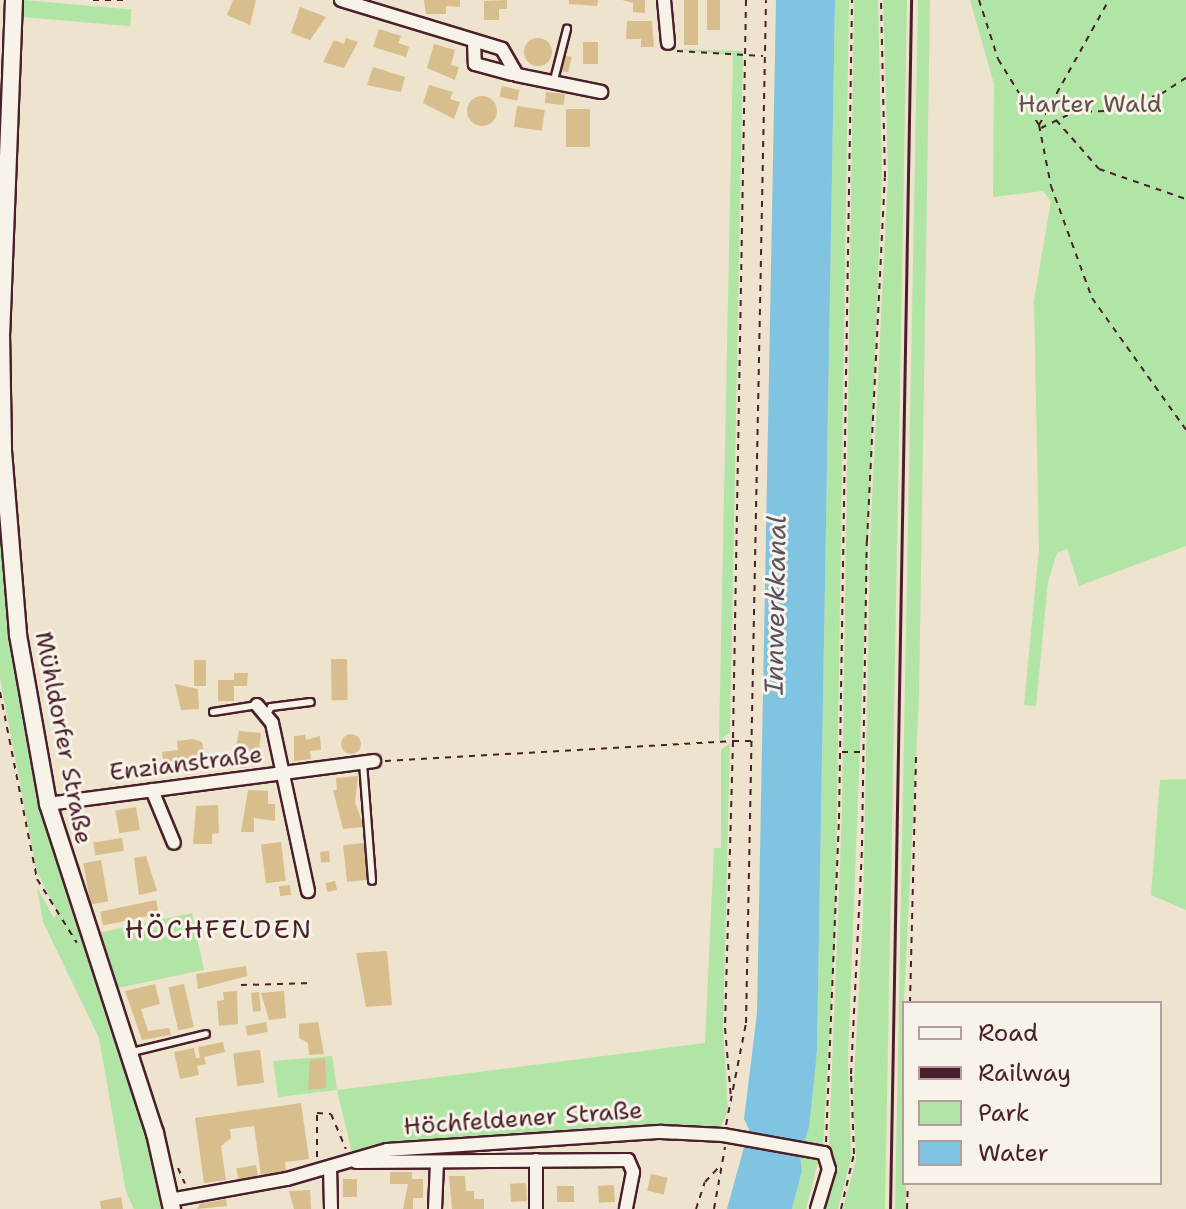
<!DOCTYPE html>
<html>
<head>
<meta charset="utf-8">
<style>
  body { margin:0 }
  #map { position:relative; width:1186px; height:1209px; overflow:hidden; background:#eee3cd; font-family:"Shantell Sans",sans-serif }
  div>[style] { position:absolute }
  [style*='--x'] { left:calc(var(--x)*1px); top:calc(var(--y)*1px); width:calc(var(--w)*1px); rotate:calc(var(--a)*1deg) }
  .green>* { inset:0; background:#b1e5a6; transform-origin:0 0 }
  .water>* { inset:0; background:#80c4e1 }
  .building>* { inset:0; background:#d8bd8d; transform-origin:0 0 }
  .round { border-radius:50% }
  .path>* { height:2px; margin-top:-1px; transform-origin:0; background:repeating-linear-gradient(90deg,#4a1f2b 0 6px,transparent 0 12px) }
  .roads { filter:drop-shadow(2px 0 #4a1f2b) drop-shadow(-2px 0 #4a1f2b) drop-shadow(0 2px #4a1f2b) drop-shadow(0 -2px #4a1f2b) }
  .service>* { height:6px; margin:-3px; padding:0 3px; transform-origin:3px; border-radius:3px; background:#f7f3e8 }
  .minor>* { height:12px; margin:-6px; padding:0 6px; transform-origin:6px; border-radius:6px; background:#f7f3e8 }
  .tertiary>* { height:16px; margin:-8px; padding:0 8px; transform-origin:8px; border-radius:8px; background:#f7f3e8 }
  .rail>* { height:3px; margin:-1.5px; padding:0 1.5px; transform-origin:1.5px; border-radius:1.5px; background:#4a1f2b }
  span { translate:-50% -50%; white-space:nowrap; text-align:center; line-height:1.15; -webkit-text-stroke:6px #f7f3e8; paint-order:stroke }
  .park-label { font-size:24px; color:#64504a }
  .street-label { font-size:24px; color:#4a1f2b }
  .water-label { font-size:26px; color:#5a5162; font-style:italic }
  .neighbourhood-label { font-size:26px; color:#4a1f2b; letter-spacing:2px }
  .legend { position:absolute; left:902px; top:1001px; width:260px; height:184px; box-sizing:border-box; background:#f7f3e8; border:2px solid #b29e9c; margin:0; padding:10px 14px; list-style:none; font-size:24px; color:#4a1f2b }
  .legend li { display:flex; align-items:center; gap:16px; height:40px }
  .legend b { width:40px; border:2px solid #b29e9c }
</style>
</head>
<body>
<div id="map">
  <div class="green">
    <i style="left:24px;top:0;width:108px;height:17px;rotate:5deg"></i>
    <i style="clip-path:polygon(835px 0,849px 0,835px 939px,823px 1146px,804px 1141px,817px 1051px)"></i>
    <i style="clip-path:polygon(854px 0,878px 0,882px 175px,848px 1057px,851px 1157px,838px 1209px,824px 1209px,834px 1161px,829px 1145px,842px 811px)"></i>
    <i style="clip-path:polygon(883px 0,907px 0,885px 1209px,843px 1209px,856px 1160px,853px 1097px,863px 916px,870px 541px,888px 175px)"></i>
    <i style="clip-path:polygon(918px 0,930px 0,919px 697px,904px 1003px,906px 1209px,895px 1209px)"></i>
    <i style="clip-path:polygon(970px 0,1186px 0,1186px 546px,1079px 586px,1067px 549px,1057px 553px,1048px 582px,1036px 706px,1024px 705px,1039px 549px,1034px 301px,1051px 201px,1043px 191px,993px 197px,994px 84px)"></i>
    <i style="clip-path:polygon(670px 49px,743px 51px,730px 732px,719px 741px,733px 55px)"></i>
    <i style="clip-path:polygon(0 493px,40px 802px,152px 1144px,165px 1209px,134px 1209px,126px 1192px,99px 1038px,43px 922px,37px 888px,54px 918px,57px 913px,36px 869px,0 678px)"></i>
    <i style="clip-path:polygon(730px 743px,723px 1028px,728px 1111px,720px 1128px,394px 1144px,352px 1153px,337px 1090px,278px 1097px,273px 1061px,332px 1056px,337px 1090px,705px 1043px,714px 848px,721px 848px,721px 750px)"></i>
    <i style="clip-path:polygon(1186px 779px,1186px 910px,1151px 895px,1160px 780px)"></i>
    <i style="left:192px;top:913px;width:58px;height:95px;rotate:78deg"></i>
    <i style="clip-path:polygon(800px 1155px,819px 1158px,806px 1209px,792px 1209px,802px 1171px)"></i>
  </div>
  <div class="water">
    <i style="clip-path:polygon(776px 0,835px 0,817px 1051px,809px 1127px,800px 1155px,802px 1171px,792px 1209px,727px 1209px,749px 1129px,744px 1119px,757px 1013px)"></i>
  </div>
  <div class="building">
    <i style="clip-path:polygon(233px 0,256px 0,250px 25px,227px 15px)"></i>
    <i style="clip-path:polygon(424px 0,460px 0,460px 7px,446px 6px,446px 14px,426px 14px)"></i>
    <i style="clip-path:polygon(507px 0,507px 9px,499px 9px,499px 20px,484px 20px,484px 1px)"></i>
    <i style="clip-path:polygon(569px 0,598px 0,597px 6px,569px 4px)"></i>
    <i style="clip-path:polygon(622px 0,645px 0,645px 13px,633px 12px,633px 3px)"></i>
    <i style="left:684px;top:0;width:14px;height:45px"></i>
    <i style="left:707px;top:0;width:13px;height:30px"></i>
    <i style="clip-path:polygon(300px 7px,326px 17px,310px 40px,291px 33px)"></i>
    <i style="clip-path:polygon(627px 21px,652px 21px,654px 47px,641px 47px,641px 39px,626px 39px)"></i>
    <i style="clip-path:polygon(379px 29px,401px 36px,398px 43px,409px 47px,406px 57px,373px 47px)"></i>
    <i style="clip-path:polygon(346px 38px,358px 42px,344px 68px,323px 62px,334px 40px,344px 44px)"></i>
    <i class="round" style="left:524px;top:38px;width:28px;height:28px"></i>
    <i style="left:583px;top:42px;width:15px;height:22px"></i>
    <i style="clip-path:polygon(434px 44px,455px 50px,451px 65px,459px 67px,455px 80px,427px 68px)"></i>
    <i style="left:563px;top:55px;width:9px;height:16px;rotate:13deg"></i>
    <i style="clip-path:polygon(373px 67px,405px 77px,401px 92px,367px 85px)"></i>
    <i style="clip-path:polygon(429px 85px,453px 92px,450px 99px,460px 102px,454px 119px,423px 103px)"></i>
    <i style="left:502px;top:86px;width:18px;height:11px;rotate:13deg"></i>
    <i style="left:546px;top:92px;width:19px;height:11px;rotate:6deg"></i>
    <i class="round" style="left:467px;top:96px;width:30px;height:30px"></i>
    <i style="left:517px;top:106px;width:28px;height:21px;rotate:8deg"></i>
    <i style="left:566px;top:109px;width:24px;height:38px"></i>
    <i style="left:347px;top:659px;width:41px;height:16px;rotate:89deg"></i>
    <i style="left:194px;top:660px;width:12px;height:26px"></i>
    <i style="clip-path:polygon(234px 673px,248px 673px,247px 686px,234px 686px,234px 701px,218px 701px,218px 680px,234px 680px)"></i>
    <i style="clip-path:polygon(175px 684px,198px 689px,199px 709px,181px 710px)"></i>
    <i style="clip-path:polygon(239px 731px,261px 733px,258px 759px,247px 758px,246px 768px,232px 767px)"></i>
    <i class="round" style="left:341px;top:734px;width:20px;height:20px"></i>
    <i style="clip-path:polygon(305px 735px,306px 740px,320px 736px,321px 750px,310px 751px,311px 759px,294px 761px,294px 736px)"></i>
    <i style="clip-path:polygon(193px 739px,202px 742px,207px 769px,193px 770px,192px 761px,179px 762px,180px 772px,165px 774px,162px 752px,178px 750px,177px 741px)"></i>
    <i style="clip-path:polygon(358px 776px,355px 802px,364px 827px,343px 829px,333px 790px,337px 790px,336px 778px)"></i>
    <i style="clip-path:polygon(248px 790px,268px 791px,268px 804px,275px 804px,275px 821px,254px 818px,254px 832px,241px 832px)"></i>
    <i style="clip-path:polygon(218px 805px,219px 833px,212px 834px,212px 844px,193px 844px,196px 806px)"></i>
    <i style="left:136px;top:807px;width:23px;height:21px;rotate:80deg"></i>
    <i style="left:122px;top:838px;width:13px;height:29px;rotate:81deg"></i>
    <i style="left:281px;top:842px;width:39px;height:20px;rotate:83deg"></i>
    <i style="left:364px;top:843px;width:37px;height:21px;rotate:84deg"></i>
    <i style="left:329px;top:851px;width:11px;height:9px;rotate:85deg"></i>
    <i style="clip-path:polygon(146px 856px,157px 891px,139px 895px,134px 858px)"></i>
    <i style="left:101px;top:860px;width:42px;height:18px;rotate:80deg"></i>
    <i style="left:335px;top:881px;width:9px;height:10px;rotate:77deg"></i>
    <i style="left:290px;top:885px;width:10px;height:11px;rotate:84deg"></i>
    <i style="left:156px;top:900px;width:14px;height:57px;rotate:78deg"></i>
    <i style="clip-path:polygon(387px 951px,392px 1005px,366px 1007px,356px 953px)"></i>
    <i style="clip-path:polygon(246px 966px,247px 976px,198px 989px,196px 974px)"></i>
    <i style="clip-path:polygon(155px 984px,160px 1004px,141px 1009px,148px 1031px,169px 1028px,171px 1035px,142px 1040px,125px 991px)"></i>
    <i style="left:184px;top:984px;width:44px;height:16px;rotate:77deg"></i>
    <i style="clip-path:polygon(237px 991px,238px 1024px,219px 1026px,217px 1001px,224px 1000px,223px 992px)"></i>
    <i style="clip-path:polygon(284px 991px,286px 1018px,269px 1020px,261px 993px)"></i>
    <i style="left:259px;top:992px;width:19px;height:8px;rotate:84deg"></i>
    <i style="left:266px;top:1022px;width:10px;height:21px;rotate:79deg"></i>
    <i style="clip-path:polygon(318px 1022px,324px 1054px,309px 1055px,308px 1043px,299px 1038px,299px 1024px)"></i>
    <i style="clip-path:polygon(223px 1042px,225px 1052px,204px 1057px,206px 1064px,197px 1066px,199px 1075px,180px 1079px,174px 1052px,194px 1048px,196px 1058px,200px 1058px,198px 1047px)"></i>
    <i style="left:260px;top:1050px;width:33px;height:27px;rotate:83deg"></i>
    <i style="clip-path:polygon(325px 1058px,326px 1088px,308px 1090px,310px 1060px)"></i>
    <i style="clip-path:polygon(301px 1103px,309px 1159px,285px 1162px,286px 1172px,261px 1175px,254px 1126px,230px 1129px,231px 1138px,221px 1146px,226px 1180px,204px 1183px,195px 1118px)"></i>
    <i style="left:256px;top:1165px;width:11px;height:20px;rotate:80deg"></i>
    <i style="clip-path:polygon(390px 1172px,412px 1172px,412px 1179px,423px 1179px,423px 1198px,413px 1198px,413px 1209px,403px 1209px,408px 1184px,390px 1184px)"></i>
    <i style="left:651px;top:1174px;width:17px;height:17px;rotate:13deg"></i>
    <i style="clip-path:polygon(449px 1176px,465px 1176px,466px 1191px,474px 1191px,474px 1199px,484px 1199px,484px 1209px,452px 1209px)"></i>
    <i style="left:343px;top:1179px;width:14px;height:18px"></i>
    <i style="left:526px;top:1183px;width:18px;height:16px;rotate:87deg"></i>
    <i style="left:614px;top:1185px;width:17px;height:16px;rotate:87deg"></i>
    <i style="left:557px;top:1186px;width:17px;height:16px"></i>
    <i style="clip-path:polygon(310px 1190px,311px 1209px,294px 1209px,289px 1191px)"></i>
    <i style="clip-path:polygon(121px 1197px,123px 1209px,101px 1209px,100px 1201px)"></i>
    <i style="clip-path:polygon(226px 1199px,227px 1206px,197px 1209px,200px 1204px)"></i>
  </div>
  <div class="path">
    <i style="--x:93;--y:0;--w:35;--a:0"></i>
    <i style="--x:746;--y:0;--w:741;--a:91.01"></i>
    <i style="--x:733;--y:741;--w:20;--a:0"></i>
    <i style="--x:979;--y:0;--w:62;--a:72.1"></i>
    <i style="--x:998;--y:59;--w:78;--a:58.2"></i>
    <i style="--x:1039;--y:125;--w:62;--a:78.9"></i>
    <i style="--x:1051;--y:186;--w:119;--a:69.9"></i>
    <i style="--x:1092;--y:298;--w:162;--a:54.5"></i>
    <i style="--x:677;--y:51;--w:86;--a:3.3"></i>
    <i style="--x:1056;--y:120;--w:65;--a:48.7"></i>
    <i style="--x:1099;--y:169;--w:92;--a:19"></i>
    <i style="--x:1039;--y:125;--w:143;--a:-60.8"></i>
    <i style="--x:1041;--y:128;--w:37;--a:-26"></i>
    <i style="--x:1074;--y:112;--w:32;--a:-2"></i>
    <i style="--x:1106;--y:111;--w:58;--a:-17.2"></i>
    <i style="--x:1161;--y:94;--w:30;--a:-33"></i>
    <i style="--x:0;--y:692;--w:191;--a:78.8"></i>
    <i style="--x:37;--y:879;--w:75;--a:58"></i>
    <i style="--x:842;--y:752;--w:21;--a:0"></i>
    <i style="--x:385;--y:761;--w:349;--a:-3.3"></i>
    <i style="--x:733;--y:741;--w:287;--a:91.6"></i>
    <i style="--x:725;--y:1028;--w:70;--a:85.1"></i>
    <i style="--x:241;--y:985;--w:72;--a:-1.6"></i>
    <i style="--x:910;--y:1003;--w:252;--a:-88.6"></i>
    <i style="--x:726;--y:1125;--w:104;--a:-78.9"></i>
    <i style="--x:746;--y:1023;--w:1023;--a:-88.88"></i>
    <i style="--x:826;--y:1142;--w:323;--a:-87.7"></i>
    <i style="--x:839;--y:819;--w:819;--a:-89.09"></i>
    <i style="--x:317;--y:1157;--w:44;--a:-90"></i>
    <i style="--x:317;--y:1113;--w:14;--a:4"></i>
    <i style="--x:331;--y:1114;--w:38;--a:67"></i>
    <i style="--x:178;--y:1168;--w:17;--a:66"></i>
    <i style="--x:696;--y:1209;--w:28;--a:-72"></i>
    <i style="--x:705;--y:1182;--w:22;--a:-47"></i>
    <i style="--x:714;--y:1209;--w:63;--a:-79.9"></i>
    <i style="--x:841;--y:1209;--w:57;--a:-76.7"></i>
    <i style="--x:854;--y:1154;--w:80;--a:-92.1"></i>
    <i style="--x:851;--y:1074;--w:228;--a:-87.2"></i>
    <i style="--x:862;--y:846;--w:305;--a:-89.1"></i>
    <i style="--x:867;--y:541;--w:364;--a:-87.2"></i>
    <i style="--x:885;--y:177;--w:177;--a:-91.3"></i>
    <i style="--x:907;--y:1209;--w:26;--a:-88"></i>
  </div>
  <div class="roads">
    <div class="service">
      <i style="--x:554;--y:80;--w:53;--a:-75.7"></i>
      <i style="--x:213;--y:712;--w:45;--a:-9"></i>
      <i style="--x:267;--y:714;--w:8;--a:-60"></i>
      <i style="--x:271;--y:707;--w:40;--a:-7.1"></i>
      <i style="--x:363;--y:763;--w:118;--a:85.6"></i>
      <i style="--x:132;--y:1052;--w:76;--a:-13.7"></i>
    </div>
    <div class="minor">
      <i style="--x:341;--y:0;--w:168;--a:16.9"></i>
      <i style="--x:502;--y:49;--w:30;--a:60"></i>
      <i style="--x:517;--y:75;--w:86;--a:11.4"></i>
      <i style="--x:664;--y:0;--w:43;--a:84.7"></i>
      <i style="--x:474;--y:41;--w:23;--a:88"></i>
      <i style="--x:475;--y:64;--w:39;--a:15"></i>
      <i style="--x:257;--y:705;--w:23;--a:50"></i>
      <i style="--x:272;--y:723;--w:172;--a:77.9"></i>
      <i style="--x:152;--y:790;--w:57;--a:67.5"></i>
      <i style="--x:48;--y:804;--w:329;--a:-7.5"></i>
      <i style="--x:536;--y:1160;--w:49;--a:90"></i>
      <i style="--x:356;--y:1162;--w:272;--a:-0.4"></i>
      <i style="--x:628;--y:1160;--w:13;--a:67"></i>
      <i style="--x:633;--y:1172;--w:38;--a:101"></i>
      <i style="--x:330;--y:1167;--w:42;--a:88.6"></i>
      <i style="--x:170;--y:1200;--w:119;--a:-10.2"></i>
      <i style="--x:287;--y:1179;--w:104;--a:-16.2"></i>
      <i style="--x:387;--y:1150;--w:275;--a:-3.8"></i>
      <i style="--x:661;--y:1132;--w:62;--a:2.8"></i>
      <i style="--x:723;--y:1135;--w:103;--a:10.1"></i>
      <i style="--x:824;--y:1153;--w:17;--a:73"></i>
      <i style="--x:829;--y:1169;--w:42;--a:106.7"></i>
      <i style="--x:435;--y:1209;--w:45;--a:-87.5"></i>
    </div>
    <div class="tertiary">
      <i style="--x:14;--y:0;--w:333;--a:92.2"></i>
      <i style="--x:1;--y:333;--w:118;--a:89"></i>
      <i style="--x:3;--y:451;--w:185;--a:85.3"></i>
      <i style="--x:18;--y:635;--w:172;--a:79.9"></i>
      <i style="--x:48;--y:804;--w:346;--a:72"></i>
      <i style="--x:155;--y:1133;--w:78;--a:77.4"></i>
    </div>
  </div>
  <div class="rail">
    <i style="--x:890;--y:1209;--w:1209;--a:-89"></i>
  </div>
  <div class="park-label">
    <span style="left:1090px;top:105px">Harter Wald</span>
  </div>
  <div class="street-label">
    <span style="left:63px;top:738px;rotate:79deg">Mühldorfer Straße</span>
    <span style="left:186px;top:764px;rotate:-7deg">Enzianstraße</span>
    <span style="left:523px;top:1119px;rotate:-4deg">Höchfeldener Straße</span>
  </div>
  <div class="water-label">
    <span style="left:775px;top:605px;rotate:-89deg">Innwerkkanal</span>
  </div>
  <div class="neighbourhood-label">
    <span style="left:219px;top:929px">HÖCHFELDEN</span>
  </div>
  <ul class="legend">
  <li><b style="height:10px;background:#f7f3e8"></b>Road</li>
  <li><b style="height:10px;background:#4a1f2b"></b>Railway</li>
  <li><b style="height:22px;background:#b1e5a6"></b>Park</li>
  <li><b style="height:22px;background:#80c4e1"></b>Water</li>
  </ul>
</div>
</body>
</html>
